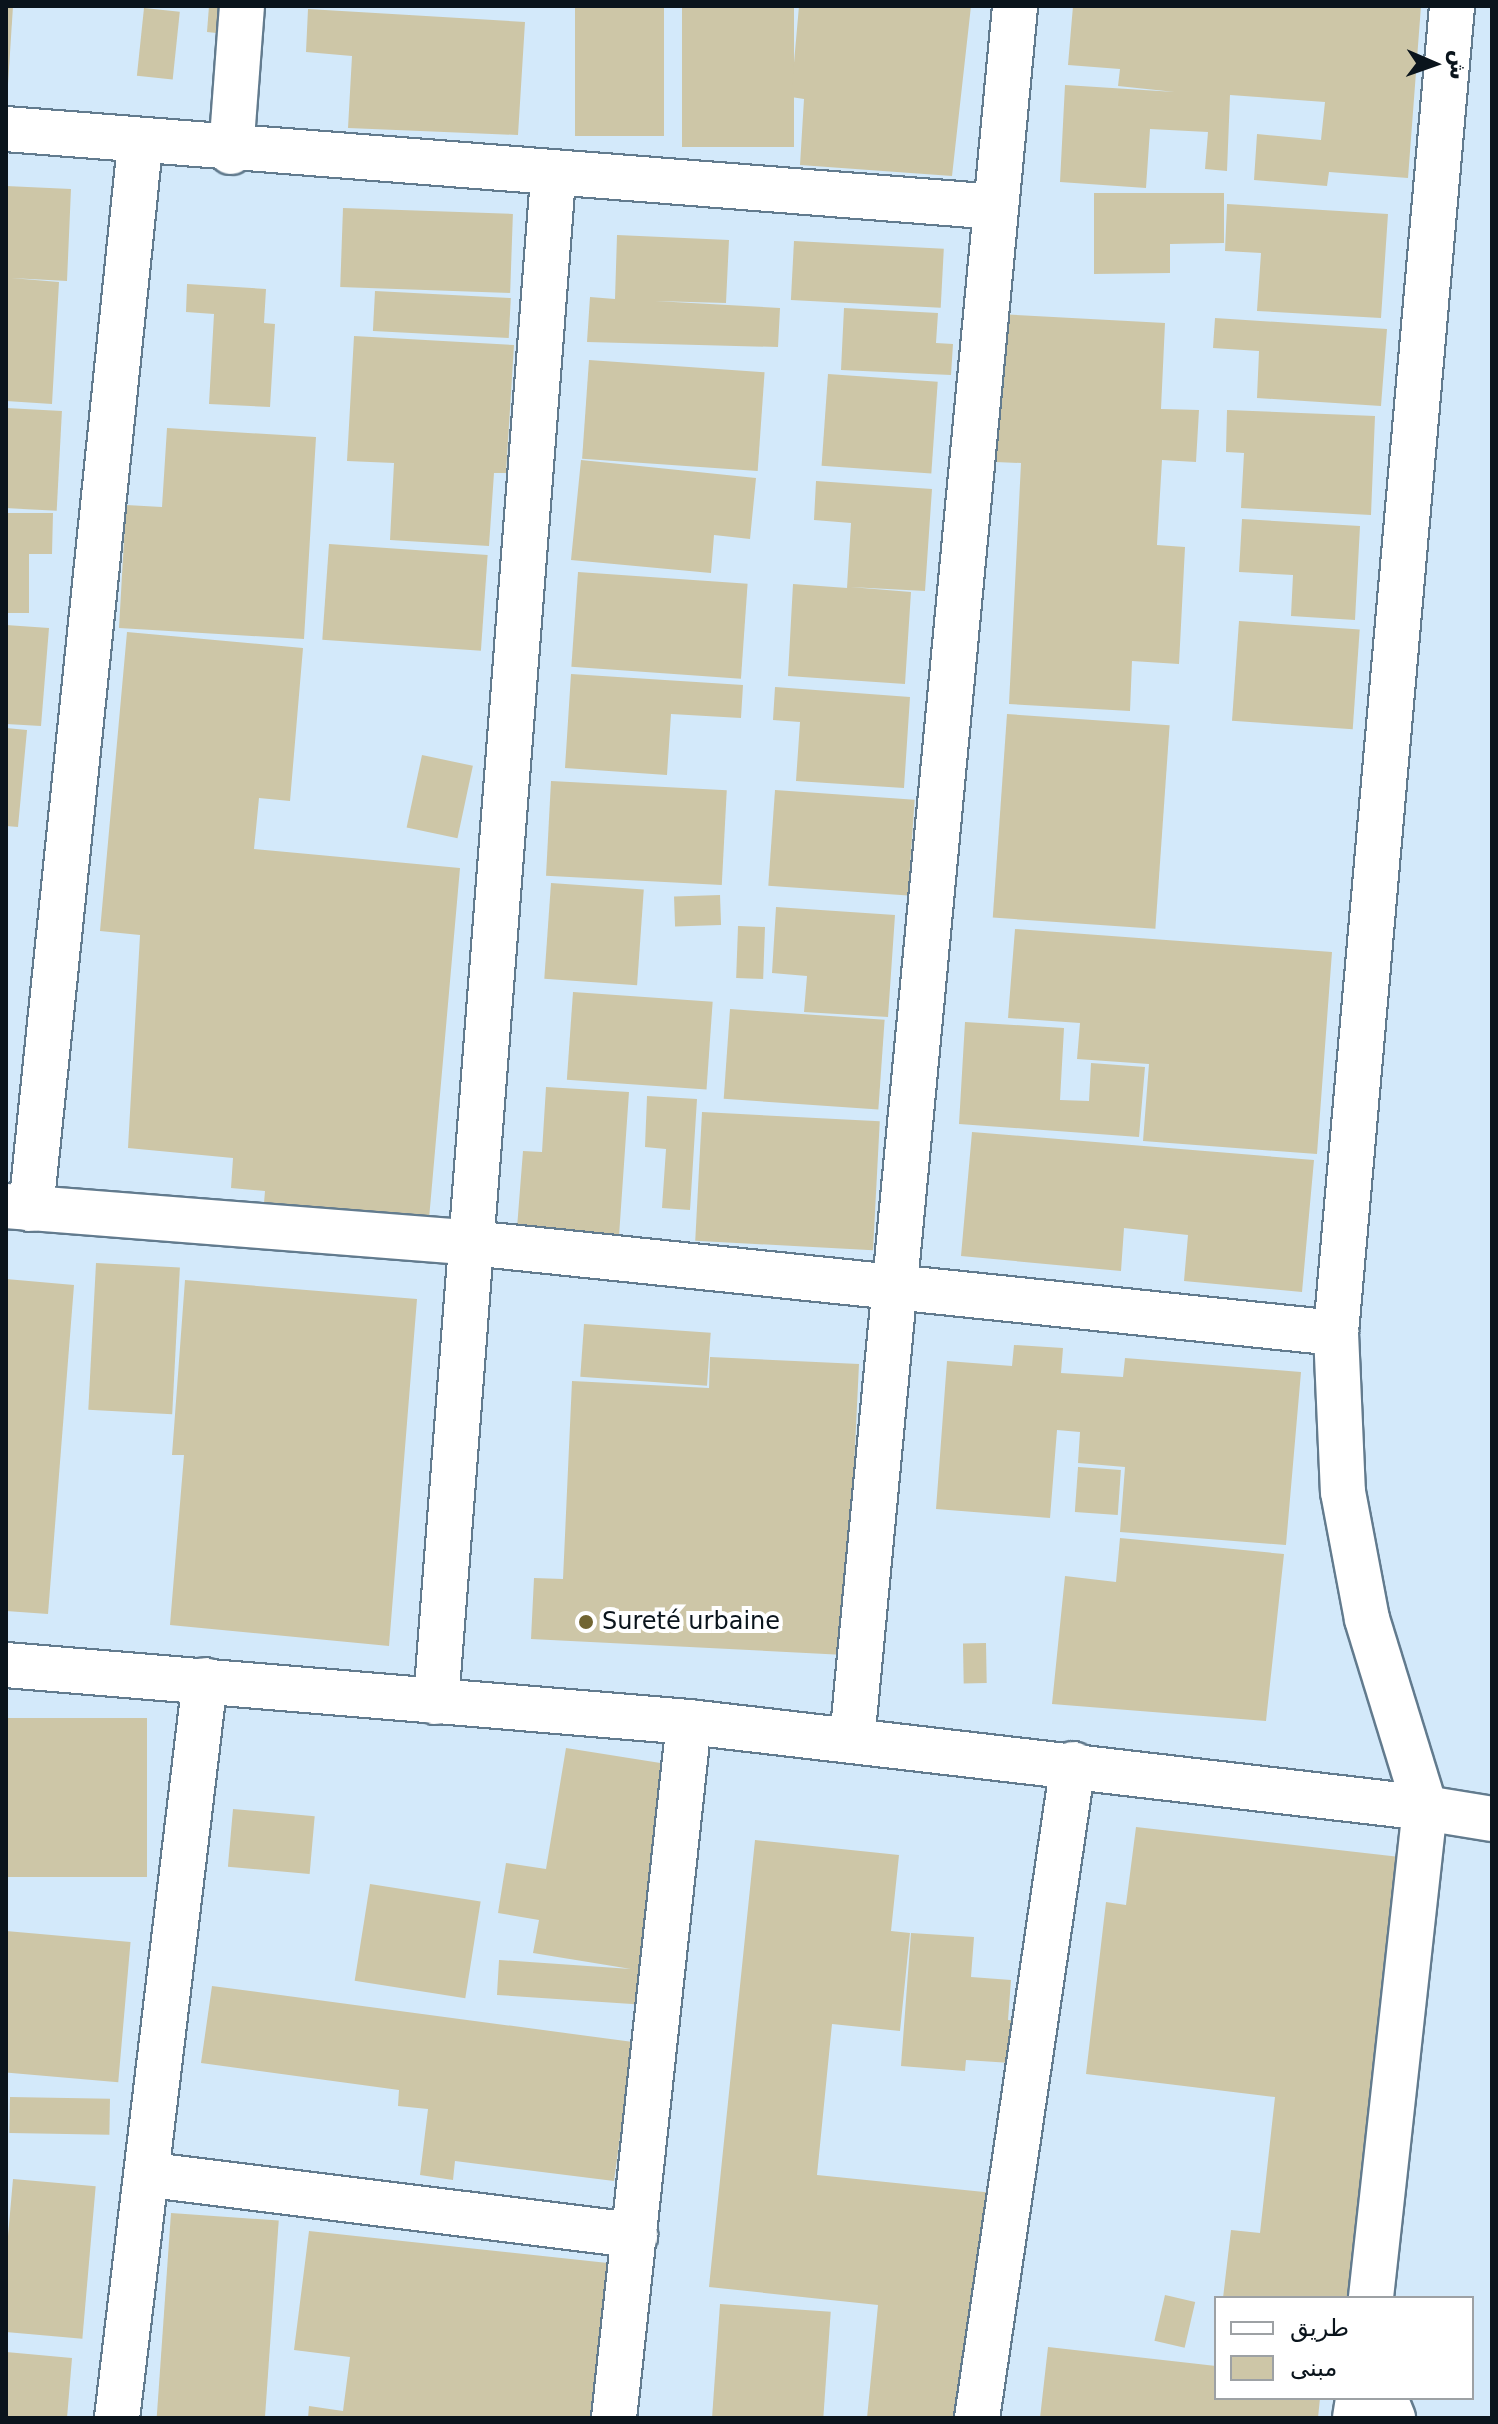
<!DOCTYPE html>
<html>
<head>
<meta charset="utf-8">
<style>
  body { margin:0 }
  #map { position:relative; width:1498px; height:2424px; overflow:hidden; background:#d3e9fa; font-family:"DejaVu Sans","Noto Sans Arabic",sans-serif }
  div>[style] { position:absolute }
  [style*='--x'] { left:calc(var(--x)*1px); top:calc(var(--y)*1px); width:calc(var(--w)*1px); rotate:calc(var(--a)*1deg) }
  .building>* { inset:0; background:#cdc6a7; transform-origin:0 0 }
  .roads { filter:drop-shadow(2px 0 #627b8e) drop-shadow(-2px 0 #627b8e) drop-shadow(0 2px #627b8e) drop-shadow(0 -2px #627b8e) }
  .minor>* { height:44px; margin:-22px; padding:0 22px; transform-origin:22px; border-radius:22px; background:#fff }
  .dots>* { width:22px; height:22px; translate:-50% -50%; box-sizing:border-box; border:4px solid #fff; border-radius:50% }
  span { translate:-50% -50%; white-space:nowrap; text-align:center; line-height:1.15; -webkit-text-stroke:8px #fff; paint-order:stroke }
  .poi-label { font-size:24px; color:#0a141c }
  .left { translate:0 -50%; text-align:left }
  .frame { position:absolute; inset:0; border:8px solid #0a141c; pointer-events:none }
  .legend { position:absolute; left:1214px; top:2296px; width:260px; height:104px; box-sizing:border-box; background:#fff; border:2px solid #9da1a4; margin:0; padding:10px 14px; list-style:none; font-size:24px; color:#0a141c }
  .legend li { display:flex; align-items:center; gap:16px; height:40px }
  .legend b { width:40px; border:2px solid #9da1a4 }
  .north { position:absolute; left:1394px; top:24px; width:80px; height:80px; -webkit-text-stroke:6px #fff; paint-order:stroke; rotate:92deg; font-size:22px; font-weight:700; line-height:32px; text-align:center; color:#0a141c }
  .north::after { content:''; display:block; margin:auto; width:28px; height:36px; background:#0a141c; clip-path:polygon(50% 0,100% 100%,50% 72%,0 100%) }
</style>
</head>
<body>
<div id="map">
  <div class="building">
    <i style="clip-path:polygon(6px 6px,13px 6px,8px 84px,6px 84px)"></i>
    <i style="clip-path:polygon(209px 6px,248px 6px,245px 36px,207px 32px)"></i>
    <i style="left:575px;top:6px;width:89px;height:130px"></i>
    <i style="left:682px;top:6px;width:112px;height:141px"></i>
    <i style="clip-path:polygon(799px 6px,971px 6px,952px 176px,800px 165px,804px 99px,791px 97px)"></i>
    <i style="clip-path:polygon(1073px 6px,1421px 6px,1408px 178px,1329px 172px,1327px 186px,1254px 180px,1257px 134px,1321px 140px,1325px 102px,1230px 95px,1227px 171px,1205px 169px,1208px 132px,1150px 129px,1146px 188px,1060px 182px,1065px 85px,1175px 92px,1118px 86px,1120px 69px,1068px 65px)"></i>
    <i style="left:144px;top:8px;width:36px;height:68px;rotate:6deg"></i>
    <i style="clip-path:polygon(308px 9px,525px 22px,518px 135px,348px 128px,352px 56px,306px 52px)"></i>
    <i style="clip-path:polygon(6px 186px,71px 189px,67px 281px,11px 278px,59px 282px,52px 404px,6px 401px)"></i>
    <i style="clip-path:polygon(1094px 193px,1224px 193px,1224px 243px,1170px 244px,1170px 273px,1094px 274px)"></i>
    <i style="clip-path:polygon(1227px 204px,1388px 214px,1381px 318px,1257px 311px,1261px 253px,1225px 251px)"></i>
    <i style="left:343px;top:208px;width:170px;height:79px;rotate:2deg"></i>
    <i style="clip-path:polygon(617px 235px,729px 240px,726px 303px,655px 301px,780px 308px,778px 347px,587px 342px,590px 297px,615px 299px)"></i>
    <i style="left:794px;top:241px;width:150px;height:59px;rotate:3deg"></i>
    <i style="clip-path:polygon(187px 284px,266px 289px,264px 323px,275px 324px,270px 407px,209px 404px,214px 314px,186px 312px)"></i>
    <i style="left:375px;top:291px;width:136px;height:40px;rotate:3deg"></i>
    <i style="clip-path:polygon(844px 308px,938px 313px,936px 343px,953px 344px,951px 375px,841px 370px)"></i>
    <i style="clip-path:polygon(980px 313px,1165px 323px,1161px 409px,1199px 410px,1196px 462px,1162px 460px,1157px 545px,1185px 547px,1179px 664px,1132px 661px,1130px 711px,1009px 704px,1021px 463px,973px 461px)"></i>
    <i style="clip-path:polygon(1215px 318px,1387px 329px,1381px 406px,1257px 398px,1259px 351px,1213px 348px)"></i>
    <i style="clip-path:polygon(354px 336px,514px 345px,506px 473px,494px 473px,489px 546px,390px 540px,394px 463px,347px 461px)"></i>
    <i style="left:589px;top:360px;width:176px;height:99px;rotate:4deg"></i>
    <i style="left:828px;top:374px;width:110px;height:92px;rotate:4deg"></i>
    <i style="left:6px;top:408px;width:56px;height:100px;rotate:3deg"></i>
    <i style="clip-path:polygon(1227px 410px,1375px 416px,1371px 515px,1241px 508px,1244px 453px,1226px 452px)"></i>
    <i style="clip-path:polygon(167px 428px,316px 437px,304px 639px,119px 628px,126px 505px,162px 507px)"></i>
    <i style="clip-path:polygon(581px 460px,756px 478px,750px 539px,714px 535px,711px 573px,571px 560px)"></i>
    <i style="clip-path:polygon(816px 481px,932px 489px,925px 591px,850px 587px,911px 592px,905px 684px,788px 676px,793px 584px,847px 588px,851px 523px,814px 520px)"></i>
    <i style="clip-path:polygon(6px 513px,53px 513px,52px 554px,29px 554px,29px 613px,6px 613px)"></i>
    <i style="clip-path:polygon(1242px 519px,1360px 526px,1355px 620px,1291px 616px,1293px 575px,1239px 572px)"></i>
    <i style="left:329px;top:544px;width:159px;height:96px;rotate:4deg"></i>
    <i style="left:578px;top:572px;width:170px;height:95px;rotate:4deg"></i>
    <i style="left:1239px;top:621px;width:121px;height:100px;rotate:4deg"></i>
    <i style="clip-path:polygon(6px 625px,49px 628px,41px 726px,6px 724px)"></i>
    <i style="clip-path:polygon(127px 632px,303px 648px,290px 801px,259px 798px,254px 849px,460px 868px,429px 1219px,264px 1203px,265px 1191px,231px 1188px,233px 1158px,128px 1148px,140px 935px,100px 931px)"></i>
    <i style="clip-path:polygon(571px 674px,743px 685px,741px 718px,671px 714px,667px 775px,565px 768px)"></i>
    <i style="clip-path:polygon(775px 687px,910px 697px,904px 788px,796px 781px,800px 722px,773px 720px)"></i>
    <i style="left:1007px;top:714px;width:163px;height:204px;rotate:4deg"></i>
    <i style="clip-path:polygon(6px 728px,27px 730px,18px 827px,6px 826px)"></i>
    <i style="left:422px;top:755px;width:52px;height:74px;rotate:12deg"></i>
    <i style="left:551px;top:781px;width:176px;height:95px;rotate:3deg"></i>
    <i style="left:775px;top:790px;width:140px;height:96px;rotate:4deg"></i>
    <i style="left:551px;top:883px;width:93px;height:96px;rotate:4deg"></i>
    <i style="left:720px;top:895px;width:30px;height:46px;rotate:88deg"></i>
    <i style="clip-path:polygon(776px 907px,895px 915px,888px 1017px,804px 1012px,807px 976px,772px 973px)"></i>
    <i style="left:738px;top:926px;width:27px;height:52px;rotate:2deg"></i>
    <i style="clip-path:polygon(1015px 929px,1332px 952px,1317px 1154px,1143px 1141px,1149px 1064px,1077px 1059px,1080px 1023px,1008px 1018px)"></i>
    <i style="left:573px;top:992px;width:140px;height:88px;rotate:4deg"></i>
    <i style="left:730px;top:1009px;width:155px;height:90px;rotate:4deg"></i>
    <i style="clip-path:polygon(965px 1022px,1064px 1028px,1060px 1100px,1089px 1101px,1091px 1063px,1145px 1067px,1139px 1137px,959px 1124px)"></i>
    <i style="clip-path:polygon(546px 1087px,629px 1092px,619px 1236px,517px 1228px,523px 1151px,542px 1152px)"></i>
    <i style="clip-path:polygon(647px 1096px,697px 1099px,690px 1210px,662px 1208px,666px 1149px,645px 1147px)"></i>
    <i style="left:702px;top:1112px;width:178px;height:129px;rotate:3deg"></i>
    <i style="clip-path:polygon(972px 1132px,1314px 1160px,1302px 1292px,1184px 1281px,1188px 1235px,1124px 1228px,1121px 1271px,961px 1256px)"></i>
    <i style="left:96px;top:1263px;width:84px;height:147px;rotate:3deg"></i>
    <i style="clip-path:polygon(6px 1279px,74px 1285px,48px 1614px,6px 1611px)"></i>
    <i style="clip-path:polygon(185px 1280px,417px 1299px,389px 1646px,170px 1625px,184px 1455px,172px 1455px)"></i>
    <i style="left:584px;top:1324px;width:127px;height:53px;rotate:4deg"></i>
    <i style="clip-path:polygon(1014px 1345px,1063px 1348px,1061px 1373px,1123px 1377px,1125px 1358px,1301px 1372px,1286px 1545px,1120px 1532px,1125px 1467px,1078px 1463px,1080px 1432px,1057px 1430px,1050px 1518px,936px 1509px,947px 1361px,1012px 1366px)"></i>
    <i style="clip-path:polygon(710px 1357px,859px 1364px,845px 1655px,531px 1639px,534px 1578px,563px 1579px,572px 1381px,709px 1388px)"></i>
    <i style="left:1078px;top:1467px;width:43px;height:45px;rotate:4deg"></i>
    <i style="clip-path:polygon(1120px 1538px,1284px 1554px,1266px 1721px,1052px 1704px,1065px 1576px,1116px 1582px)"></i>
    <i style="left:986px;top:1643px;width:40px;height:23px;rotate:89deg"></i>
    <i style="left:6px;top:1718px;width:141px;height:159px"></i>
    <i style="clip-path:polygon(566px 1748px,673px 1765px,647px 2005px,497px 1995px,499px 1960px,631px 1969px,533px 1953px,539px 1920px,498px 1913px,506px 1863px,546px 1869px)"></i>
    <i style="left:233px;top:1809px;width:82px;height:58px;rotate:5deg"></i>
    <i style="clip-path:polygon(1136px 1827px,1400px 1857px,1348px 2298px,1223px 2298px,1231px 2230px,1260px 2233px,1275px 2097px,1086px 2074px,1106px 1902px,1126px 1905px)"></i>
    <i style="clip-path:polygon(755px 1840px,899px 1855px,891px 1931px,910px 1933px,900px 2031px,832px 2024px,817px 2175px,994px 2193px,971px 2418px,867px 2418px,878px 2305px,709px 2287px)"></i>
    <i style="left:370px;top:1884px;width:112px;height:98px;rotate:9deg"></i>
    <i style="left:6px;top:1931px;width:125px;height:141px;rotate:5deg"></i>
    <i style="clip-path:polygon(911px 1933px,974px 1937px,971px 1977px,1011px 1980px,1008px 2020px,1027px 2022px,1024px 2064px,966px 2060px,965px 2071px,901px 2066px)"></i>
    <i style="clip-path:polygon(212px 1986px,633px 2042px,614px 2181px,455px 2161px,453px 2180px,420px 2175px,428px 2109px,398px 2106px,399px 2090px,201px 2063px)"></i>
    <i style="left:10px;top:2097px;width:100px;height:36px;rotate:1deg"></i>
    <i style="left:13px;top:2179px;width:83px;height:153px;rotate:5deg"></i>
    <i style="left:171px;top:2213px;width:108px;height:206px;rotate:4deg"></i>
    <i style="clip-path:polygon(309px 2231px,617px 2264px,607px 2418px,308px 2418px,309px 2406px,343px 2411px,350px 2357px,294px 2350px)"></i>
    <i style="left:1165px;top:2295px;width:31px;height:47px;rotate:13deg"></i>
    <i style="left:720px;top:2304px;width:111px;height:113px;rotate:4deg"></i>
    <i style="clip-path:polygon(1048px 2347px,1216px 2366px,1216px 2398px,1320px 2398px,1318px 2418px,1040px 2418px)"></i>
    <i style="clip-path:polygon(6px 2352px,72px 2358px,67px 2418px,6px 2418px)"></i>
  </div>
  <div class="roads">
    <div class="minor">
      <i style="--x:1452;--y:6;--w:1332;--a:95"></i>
      <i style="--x:1336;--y:1333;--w:159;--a:87.5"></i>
      <i style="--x:1343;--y:1492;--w:129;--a:79.3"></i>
      <i style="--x:1367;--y:1619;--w:198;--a:72.9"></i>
      <i style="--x:1425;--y:1808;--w:68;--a:9.3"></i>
      <i style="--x:6;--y:129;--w:993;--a:4.5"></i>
      <i style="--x:231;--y:152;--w:146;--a:-85.7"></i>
      <i style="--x:6;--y:1206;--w:466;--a:4.5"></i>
      <i style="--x:471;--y:1243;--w:870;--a:5.94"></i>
      <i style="--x:31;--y:1209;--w:1070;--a:-84.15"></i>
      <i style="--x:6;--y:1665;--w:685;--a:4.77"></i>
      <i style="--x:689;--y:1722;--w:741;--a:6.66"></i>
      <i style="--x:1425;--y:1808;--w:493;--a:96.3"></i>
      <i style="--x:436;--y:1702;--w:1529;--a:-85.61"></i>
      <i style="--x:852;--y:1741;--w:1743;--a:-84.63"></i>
      <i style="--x:151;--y:2175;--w:488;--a:7.1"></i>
      <i style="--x:1385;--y:2398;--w:22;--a:68"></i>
      <i style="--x:117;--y:2418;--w:743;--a:-83.2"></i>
      <i style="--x:614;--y:2418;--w:700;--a:-83.85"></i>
      <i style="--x:977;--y:2418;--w:661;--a:-81.65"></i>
      <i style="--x:1355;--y:2418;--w:20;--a:-81"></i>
    </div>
  </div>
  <div class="dots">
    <i style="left:586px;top:1622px;background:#716532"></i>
  </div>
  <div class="poi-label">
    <span class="left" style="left:602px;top:1622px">Sureté urbaine</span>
  </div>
  <div class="frame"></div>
  <ul class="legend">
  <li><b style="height:10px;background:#fff"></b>طريق</li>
  <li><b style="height:22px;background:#cdc6a7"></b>مبنى</li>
  </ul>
  <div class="north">ش</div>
</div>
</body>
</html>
